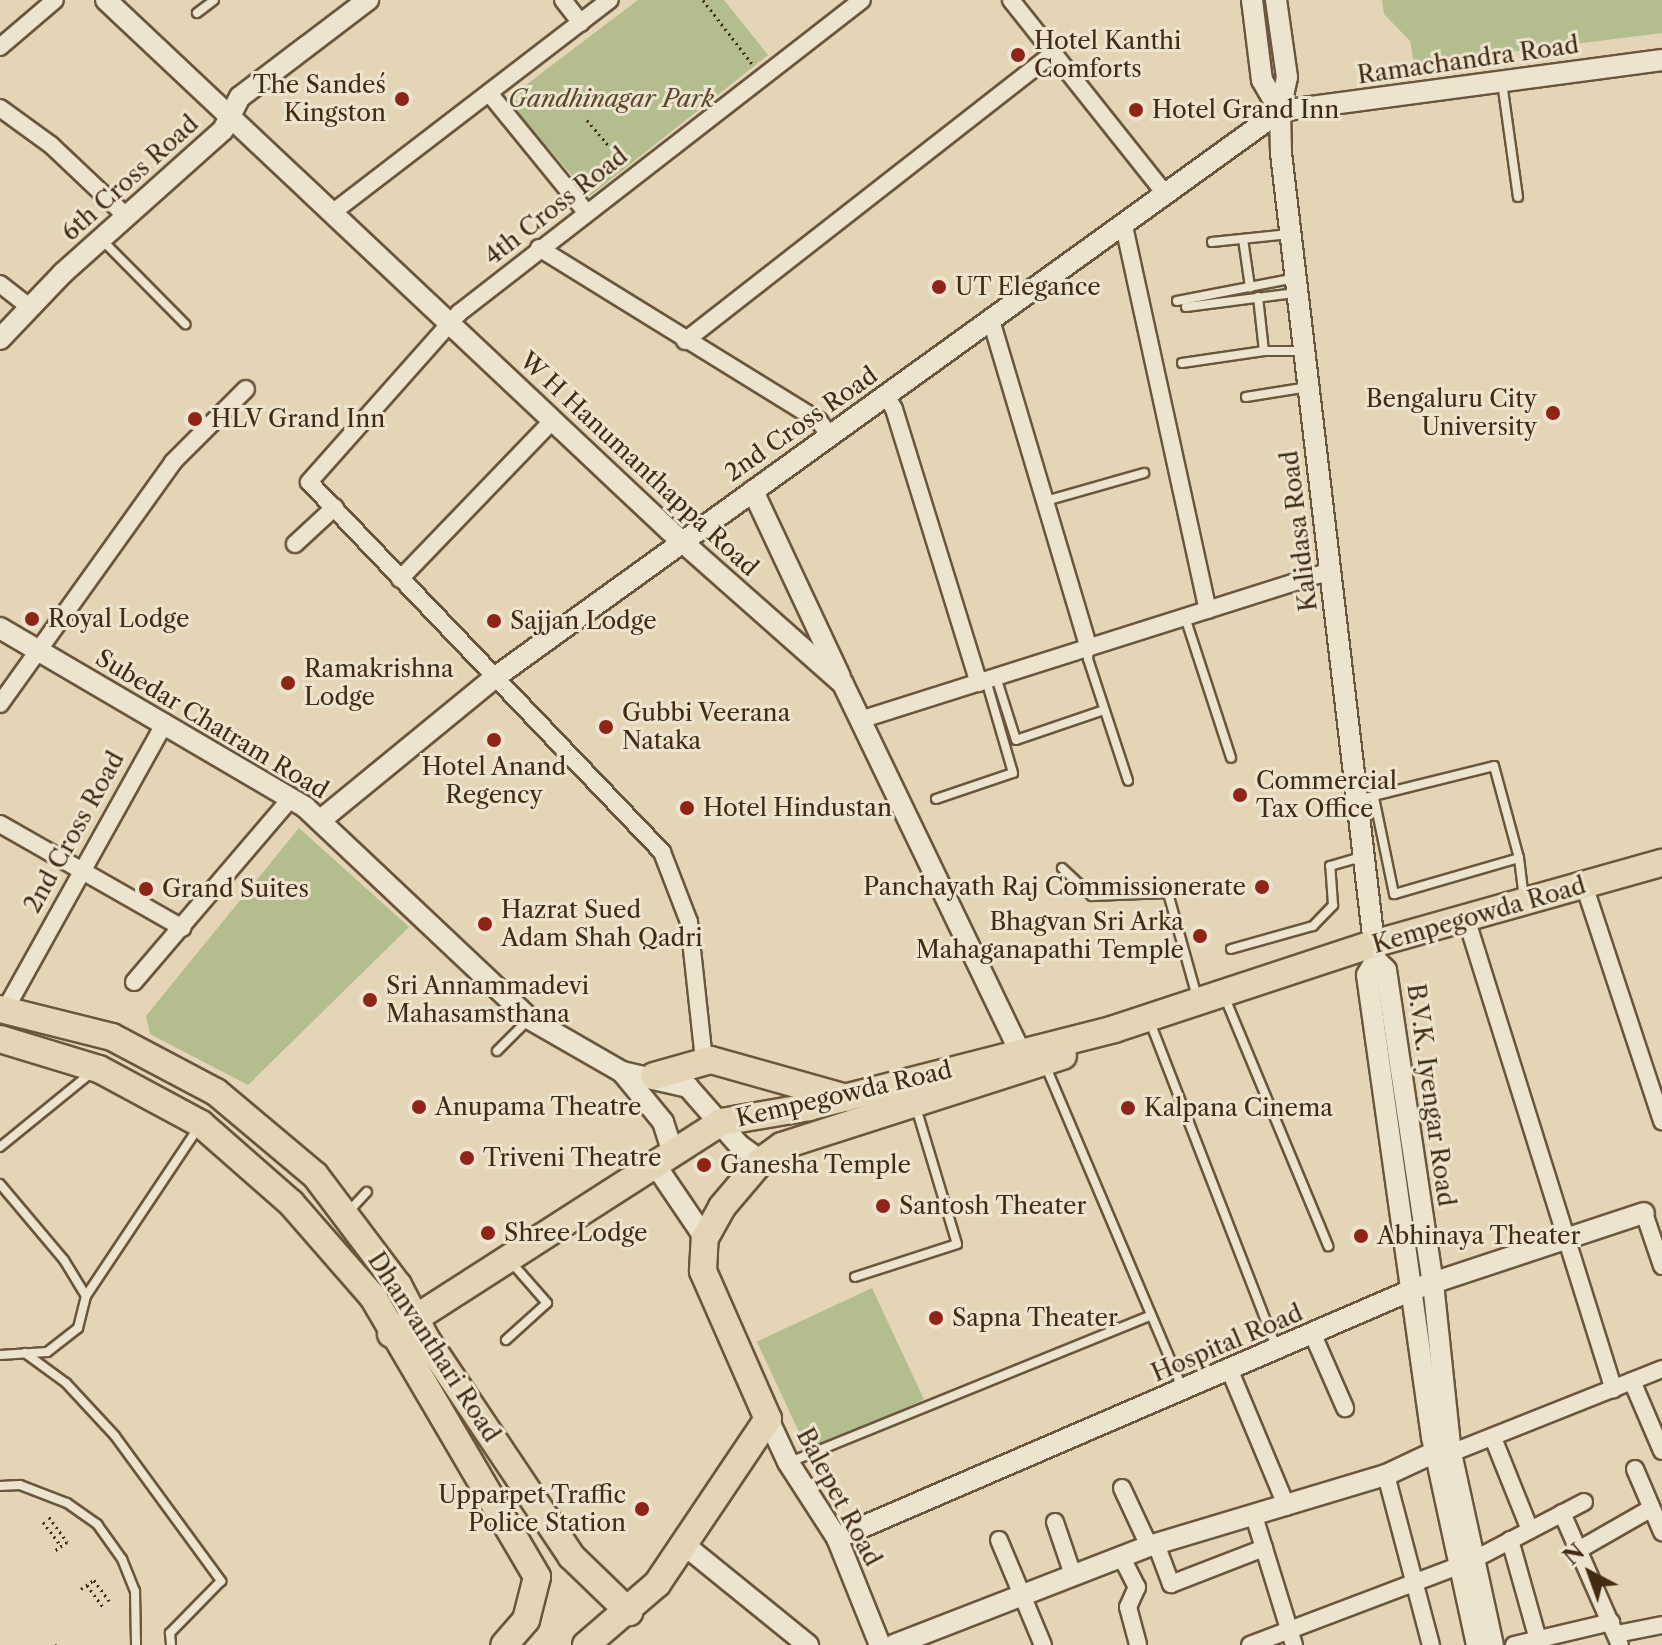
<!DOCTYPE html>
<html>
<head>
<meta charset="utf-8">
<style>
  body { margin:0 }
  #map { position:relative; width:1662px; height:1645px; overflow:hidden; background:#e3d5b5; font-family:"Libre Caslon Text",serif }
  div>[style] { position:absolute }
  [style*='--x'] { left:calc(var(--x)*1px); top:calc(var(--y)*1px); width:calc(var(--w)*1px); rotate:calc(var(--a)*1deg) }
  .green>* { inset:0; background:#b3bd8e; transform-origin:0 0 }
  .path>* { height:3px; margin-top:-1.5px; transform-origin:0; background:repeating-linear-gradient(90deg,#422b13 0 2px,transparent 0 6px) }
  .roads { filter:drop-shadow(2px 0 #6a563c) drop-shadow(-2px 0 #6a563c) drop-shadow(0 2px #6a563c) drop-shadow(0 -2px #6a563c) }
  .service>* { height:8px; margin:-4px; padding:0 4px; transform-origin:4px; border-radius:4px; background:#ede4cf }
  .minor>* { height:16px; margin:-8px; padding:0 8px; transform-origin:8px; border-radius:8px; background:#ede4cf }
  .tertiary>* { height:20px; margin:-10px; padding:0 10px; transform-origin:10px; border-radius:10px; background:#ede4cf }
  .primary>* { height:26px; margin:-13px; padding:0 13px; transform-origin:13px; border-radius:13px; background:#e3d5b5 }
  .dots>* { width:22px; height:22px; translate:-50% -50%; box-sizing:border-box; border:4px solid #ede4cf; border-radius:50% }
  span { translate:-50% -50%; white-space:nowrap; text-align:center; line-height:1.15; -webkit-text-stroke:6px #ede4cf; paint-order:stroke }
  .poi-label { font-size:24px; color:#422b13 }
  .left { translate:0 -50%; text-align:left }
  .right { translate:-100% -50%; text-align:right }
  .street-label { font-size:24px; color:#422b13 }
  .park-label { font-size:24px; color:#59482c; font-style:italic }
  .north { position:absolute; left:1550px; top:1533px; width:80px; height:80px; -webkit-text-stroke:6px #ede4cf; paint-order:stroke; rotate:319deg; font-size:22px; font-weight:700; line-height:32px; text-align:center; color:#422b13 }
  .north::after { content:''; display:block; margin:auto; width:28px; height:36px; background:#422b13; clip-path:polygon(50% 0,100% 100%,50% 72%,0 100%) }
</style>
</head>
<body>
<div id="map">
  <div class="green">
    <i style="clip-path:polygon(638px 0,724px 0,768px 55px,590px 196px,506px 100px)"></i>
    <i style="clip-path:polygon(1382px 0,1662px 0,1662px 33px,1414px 64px,1410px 41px,1384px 14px)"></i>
    <i style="clip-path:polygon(299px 828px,409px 927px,248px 1085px,150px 1034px,146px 1016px)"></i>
    <i style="left:872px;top:1288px;width:123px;height:127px;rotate:65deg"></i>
  </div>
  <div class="path">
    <i style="--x:703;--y:0;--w:82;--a:52.4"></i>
    <i style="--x:587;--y:120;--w:57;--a:49.9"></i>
    <i style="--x:49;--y:1517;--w:31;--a:54"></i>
    <i style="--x:67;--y:1542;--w:16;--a:145"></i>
    <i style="--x:43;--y:1522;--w:30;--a:53"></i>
    <i style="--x:87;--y:1585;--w:27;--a:54"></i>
    <i style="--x:81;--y:1589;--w:16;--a:-35"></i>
    <i style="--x:94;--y:1580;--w:26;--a:54"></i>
    <i style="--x:55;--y:1644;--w:1;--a:45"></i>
  </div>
  <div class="roads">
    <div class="service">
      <i style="--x:197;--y:13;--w:21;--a:-37"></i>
      <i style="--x:1502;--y:82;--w:116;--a:82.1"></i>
      <i style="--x:101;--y:239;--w:120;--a:45.3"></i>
      <i style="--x:1243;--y:239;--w:49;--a:81.7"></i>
      <i style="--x:1212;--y:242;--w:78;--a:-5.9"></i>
      <i style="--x:1258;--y:297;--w:54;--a:83.7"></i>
      <i style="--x:1177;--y:301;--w:120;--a:-11"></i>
      <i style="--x:1186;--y:307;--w:111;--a:-7.3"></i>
      <i style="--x:1182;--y:363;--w:83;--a:-8.3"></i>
      <i style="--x:1264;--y:351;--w:40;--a:0"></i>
      <i style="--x:1246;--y:397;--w:63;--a:-9.2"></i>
      <i style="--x:1049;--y:500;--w:99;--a:-15.9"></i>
      <i style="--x:1185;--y:617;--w:148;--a:71.9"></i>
      <i style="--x:1089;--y:648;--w:11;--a:95"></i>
      <i style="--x:1088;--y:659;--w:128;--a:71.8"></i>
      <i style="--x:996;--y:677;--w:66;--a:72.4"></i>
      <i style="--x:1016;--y:740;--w:93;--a:-18.8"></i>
      <i style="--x:936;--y:799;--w:81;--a:-18.7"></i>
      <i style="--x:1013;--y:773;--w:97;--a:-106.2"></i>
      <i style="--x:1357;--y:800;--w:141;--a:-13.9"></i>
      <i style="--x:1494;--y:766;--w:95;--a:74.8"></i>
      <i style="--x:1519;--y:858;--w:130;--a:163.9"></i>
      <i style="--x:1394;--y:894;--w:99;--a:-101.7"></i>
      <i style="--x:1519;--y:858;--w:39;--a:83"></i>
      <i style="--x:1062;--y:868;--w:41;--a:43"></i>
      <i style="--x:1092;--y:896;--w:76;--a:-2.3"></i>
      <i style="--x:1168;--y:893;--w:108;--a:74.4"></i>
      <i style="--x:1231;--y:949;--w:85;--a:-15.7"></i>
      <i style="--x:1313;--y:926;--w:29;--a:-46"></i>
      <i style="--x:1333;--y:905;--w:39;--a:-94"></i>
      <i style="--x:1330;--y:866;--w:33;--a:-16"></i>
      <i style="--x:1225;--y:998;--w:269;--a:67.4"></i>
      <i style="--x:1150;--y:1022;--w:351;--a:68.8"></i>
      <i style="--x:497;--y:1051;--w:45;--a:-45"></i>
      <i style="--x:1046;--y:1067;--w:350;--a:67"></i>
      <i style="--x:0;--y:1147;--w:117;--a:-39.1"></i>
      <i style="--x:0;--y:1184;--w:99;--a:49.9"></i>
      <i style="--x:64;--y:1260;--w:42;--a:58.6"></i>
      <i style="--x:86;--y:1296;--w:33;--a:104"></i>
      <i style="--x:78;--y:1328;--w:39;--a:142"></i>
      <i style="--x:47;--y:1352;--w:47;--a:176.3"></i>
      <i style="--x:349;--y:1211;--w:26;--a:-47"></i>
      <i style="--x:855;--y:1277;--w:107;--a:-17.9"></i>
      <i style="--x:957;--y:1244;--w:143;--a:-106.7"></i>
      <i style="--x:86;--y:1296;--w:202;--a:-56.3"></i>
      <i style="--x:506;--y:1340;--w:55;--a:-42.1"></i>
      <i style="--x:547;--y:1303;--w:55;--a:-131.3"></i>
      <i style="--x:25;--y:1353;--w:51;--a:36.2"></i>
      <i style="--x:66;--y:1383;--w:72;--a:47.2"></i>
      <i style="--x:115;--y:1436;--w:180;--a:53.8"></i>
      <i style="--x:221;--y:1581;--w:73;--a:134.4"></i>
      <i style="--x:170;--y:1633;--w:12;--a:85"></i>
      <i style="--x:790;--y:1462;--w:388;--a:-22.1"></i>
      <i style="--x:0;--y:1486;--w:20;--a:-3"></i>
      <i style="--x:20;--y:1485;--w:50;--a:21"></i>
      <i style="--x:67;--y:1503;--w:37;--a:35"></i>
      <i style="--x:97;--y:1524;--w:43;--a:54.5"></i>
      <i style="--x:122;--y:1559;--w:35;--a:68"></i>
      <i style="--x:135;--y:1591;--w:54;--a:88.9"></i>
    </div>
    <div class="minor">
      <i style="--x:563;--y:0;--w:29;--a:52"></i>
      <i style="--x:1011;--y:0;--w:249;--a:51.5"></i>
      <i style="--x:0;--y:47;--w:72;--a:-40.5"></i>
      <i style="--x:489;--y:93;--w:154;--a:50.8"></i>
      <i style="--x:0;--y:108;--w:63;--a:36"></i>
      <i style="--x:51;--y:145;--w:102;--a:43.4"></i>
      <i style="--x:332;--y:213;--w:350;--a:-37.5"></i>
      <i style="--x:1124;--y:226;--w:393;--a:77.7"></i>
      <i style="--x:539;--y:248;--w:329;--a:31.7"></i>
      <i style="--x:819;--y:421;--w:19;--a:54"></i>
      <i style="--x:0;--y:284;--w:37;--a:38"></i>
      <i style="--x:991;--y:320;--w:342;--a:73.4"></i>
      <i style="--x:685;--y:341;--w:467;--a:-38"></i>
      <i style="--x:886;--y:396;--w:15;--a:58"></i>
      <i style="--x:894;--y:409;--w:287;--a:72.8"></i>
      <i style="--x:295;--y:544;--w:54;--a:-42.8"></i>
      <i style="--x:400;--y:579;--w:219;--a:-46.1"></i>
      <i style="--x:0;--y:704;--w:297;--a:-54.4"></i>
      <i style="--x:173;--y:462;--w:103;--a:-45"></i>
      <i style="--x:860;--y:720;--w:493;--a:-17.6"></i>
      <i style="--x:0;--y:824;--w:210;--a:29.7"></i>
      <i style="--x:1584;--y:885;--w:249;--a:71.7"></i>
      <i style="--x:1466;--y:918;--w:494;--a:72.6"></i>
      <i style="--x:134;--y:982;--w:242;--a:-49.5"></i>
      <i style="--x:5;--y:1010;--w:329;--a:-60.9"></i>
      <i style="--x:704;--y:1060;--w:139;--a:-96.2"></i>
      <i style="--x:689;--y:922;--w:75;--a:-111.1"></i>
      <i style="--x:662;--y:852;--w:511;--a:-133.65"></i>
      <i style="--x:309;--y:482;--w:226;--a:-48.4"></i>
      <i style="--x:459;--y:313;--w:510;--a:-37.84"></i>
      <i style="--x:1644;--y:1213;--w:56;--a:71.2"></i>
      <i style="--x:1313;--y:1335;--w:80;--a:66.3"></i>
      <i style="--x:1230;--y:1371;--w:147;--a:67.3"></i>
      <i style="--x:1632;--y:1381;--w:76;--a:66.8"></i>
      <i style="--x:1493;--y:1438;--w:99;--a:68.1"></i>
      <i style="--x:1451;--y:1453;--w:227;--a:-21.7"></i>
      <i style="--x:1635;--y:1469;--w:69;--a:66.8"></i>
      <i style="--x:1386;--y:1475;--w:176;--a:75.2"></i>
      <i style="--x:1122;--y:1488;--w:64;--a:65"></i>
      <i style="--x:1562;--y:1513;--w:144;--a:66.3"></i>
      <i style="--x:1254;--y:1516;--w:135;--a:72.8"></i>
      <i style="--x:1055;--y:1522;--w:56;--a:71.2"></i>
      <i style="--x:999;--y:1540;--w:114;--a:67.3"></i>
      <i style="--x:1510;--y:1540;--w:107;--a:74.3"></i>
      <i style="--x:1156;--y:1544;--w:43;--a:69.4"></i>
      <i style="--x:1171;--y:1584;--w:100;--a:-21.2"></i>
      <i style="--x:1582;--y:1548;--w:78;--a:-29.8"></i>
      <i style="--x:1122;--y:1558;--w:33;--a:63"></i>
      <i style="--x:1137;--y:1587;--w:22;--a:114"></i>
      <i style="--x:1128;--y:1607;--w:39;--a:75"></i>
      <i style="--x:1475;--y:1559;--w:123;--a:-27.6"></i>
      <i style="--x:1617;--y:1634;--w:46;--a:-11.3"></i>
      <i style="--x:1250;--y:1645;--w:222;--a:-20.8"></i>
      <i style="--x:1514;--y:1645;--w:100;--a:-13.3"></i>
    </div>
    <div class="tertiary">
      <i style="--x:106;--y:0;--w:773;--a:43.27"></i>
      <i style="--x:669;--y:530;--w:232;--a:41.5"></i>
      <i style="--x:843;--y:684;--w:407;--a:64.3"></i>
      <i style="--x:1252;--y:0;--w:81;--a:82.9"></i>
      <i style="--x:1262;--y:80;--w:36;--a:60"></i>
      <i style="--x:1276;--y:0;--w:78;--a:81.9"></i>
      <i style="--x:1287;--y:77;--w:35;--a:102"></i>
      <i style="--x:1280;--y:111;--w:42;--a:88.6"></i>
      <i style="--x:1281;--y:153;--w:813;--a:83.29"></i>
      <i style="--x:0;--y:339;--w:91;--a:-46.3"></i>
      <i style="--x:63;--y:273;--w:215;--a:-41.8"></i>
      <i style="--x:223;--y:130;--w:37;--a:-63"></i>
      <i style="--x:240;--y:97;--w:161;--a:-37.2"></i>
      <i style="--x:753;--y:491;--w:205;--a:64.9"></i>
      <i style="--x:0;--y:628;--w:354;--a:30.4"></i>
      <i style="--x:305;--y:807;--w:309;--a:43.3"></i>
      <i style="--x:530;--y:1019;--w:106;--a:29.9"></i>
      <i style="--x:622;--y:1072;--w:68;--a:12.8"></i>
      <i style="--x:688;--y:1087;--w:77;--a:48.7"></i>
      <i style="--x:739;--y:1145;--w:27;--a:36"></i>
      <i style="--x:322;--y:819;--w:226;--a:-39.3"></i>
      <i style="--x:497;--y:676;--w:966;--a:-35.81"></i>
      <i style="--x:1280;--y:111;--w:385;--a:-7.6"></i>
      <i style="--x:1376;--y:960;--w:14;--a:45"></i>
      <i style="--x:1386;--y:970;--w:317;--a:81.5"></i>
      <i style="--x:1433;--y:1283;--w:171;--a:84"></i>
      <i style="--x:1451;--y:1453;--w:197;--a:77.7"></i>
      <i style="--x:1376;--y:960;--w:17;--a:121"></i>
      <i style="--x:1367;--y:975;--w:467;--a:82"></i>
      <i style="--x:1432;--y:1437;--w:213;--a:77.8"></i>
      <i style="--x:622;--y:1072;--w:65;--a:50.6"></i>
      <i style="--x:663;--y:1122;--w:29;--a:72"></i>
      <i style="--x:654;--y:1163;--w:91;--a:55.8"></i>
      <i style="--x:768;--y:1419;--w:47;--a:65.1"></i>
      <i style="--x:788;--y:1462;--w:90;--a:57.2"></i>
      <i style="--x:837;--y:1538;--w:115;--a:68.1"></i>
      <i style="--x:837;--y:1538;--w:628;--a:-23.34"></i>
      <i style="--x:1414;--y:1289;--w:242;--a:-18.3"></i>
      <i style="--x:687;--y:1547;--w:156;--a:39"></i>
      <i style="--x:894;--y:1645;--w:274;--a:-21.2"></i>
      <i style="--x:1149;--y:1546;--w:247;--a:-16.7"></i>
      <i style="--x:1386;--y:1475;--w:54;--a:-25.1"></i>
    </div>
    <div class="primary">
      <i style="--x:0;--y:1009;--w:115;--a:14"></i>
      <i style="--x:112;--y:1037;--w:118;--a:27.9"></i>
      <i style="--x:216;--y:1092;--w:129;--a:40"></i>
      <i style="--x:315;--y:1175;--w:138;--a:53"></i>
      <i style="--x:398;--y:1285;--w:61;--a:62.6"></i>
      <i style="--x:426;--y:1339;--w:261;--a:56.2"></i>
      <i style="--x:571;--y:1556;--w:81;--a:44"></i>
      <i style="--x:0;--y:1039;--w:103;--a:16.9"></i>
      <i style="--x:99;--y:1069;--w:116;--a:28.3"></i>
      <i style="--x:201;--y:1124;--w:120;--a:41.3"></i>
      <i style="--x:291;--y:1203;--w:125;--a:48.9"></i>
      <i style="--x:373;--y:1297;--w:324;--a:59.6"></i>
      <i style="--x:537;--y:1577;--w:44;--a:104.3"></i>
      <i style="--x:526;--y:1620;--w:33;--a:131"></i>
      <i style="--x:654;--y:1076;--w:59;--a:-15.7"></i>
      <i style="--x:711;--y:1060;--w:140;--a:15.7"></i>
      <i style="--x:391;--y:1334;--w:392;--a:-32.7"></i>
      <i style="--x:721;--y:1122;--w:89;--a:-9.7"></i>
      <i style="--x:809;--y:1107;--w:315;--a:-14.3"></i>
      <i style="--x:1114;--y:1029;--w:273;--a:-18.2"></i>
      <i style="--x:1373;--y:944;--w:300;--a:-15.7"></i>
      <i style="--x:586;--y:1645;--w:94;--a:-40.7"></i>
      <i style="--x:657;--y:1584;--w:199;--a:-56.1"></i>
      <i style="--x:768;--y:1419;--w:162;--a:-113.7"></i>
      <i style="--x:703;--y:1271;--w:33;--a:-87"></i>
      <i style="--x:705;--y:1238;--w:35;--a:-61"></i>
      <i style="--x:722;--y:1207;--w:60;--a:-49.7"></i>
      <i style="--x:761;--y:1161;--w:26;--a:-36"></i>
      <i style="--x:782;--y:1146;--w:295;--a:-17.8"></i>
    </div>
  </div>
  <div class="dots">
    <i style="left:1018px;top:55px;background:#8f2418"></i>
    <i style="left:402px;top:99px;background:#8f2418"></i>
    <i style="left:1136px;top:110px;background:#8f2418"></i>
    <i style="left:939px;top:287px;background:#8f2418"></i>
    <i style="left:1553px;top:413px;background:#8f2418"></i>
    <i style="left:195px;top:419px;background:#8f2418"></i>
    <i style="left:32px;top:619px;background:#8f2418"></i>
    <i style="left:494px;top:621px;background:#8f2418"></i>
    <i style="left:288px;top:683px;background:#8f2418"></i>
    <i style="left:606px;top:727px;background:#8f2418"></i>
    <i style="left:494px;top:740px;background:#8f2418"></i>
    <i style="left:1240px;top:795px;background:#8f2418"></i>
    <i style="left:687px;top:808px;background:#8f2418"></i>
    <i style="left:1262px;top:887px;background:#8f2418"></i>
    <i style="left:146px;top:889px;background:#8f2418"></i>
    <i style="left:485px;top:924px;background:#8f2418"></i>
    <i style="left:1200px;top:936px;background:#8f2418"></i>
    <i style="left:370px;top:1000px;background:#8f2418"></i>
    <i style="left:419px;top:1107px;background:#8f2418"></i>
    <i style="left:1128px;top:1108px;background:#8f2418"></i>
    <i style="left:467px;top:1158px;background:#8f2418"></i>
    <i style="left:704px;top:1165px;background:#8f2418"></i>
    <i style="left:883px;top:1206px;background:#8f2418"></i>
    <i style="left:488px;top:1233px;background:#8f2418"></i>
    <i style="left:1361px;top:1236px;background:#8f2418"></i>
    <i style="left:936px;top:1318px;background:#8f2418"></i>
    <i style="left:642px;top:1509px;background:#8f2418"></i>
  </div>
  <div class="poi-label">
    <span class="left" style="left:1034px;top:55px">Hotel Kanthi<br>Comforts</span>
    <span class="right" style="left:386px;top:99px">The Sandeś<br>Kingston</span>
    <span class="left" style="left:1152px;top:110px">Hotel Grand Inn</span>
    <span class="left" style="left:955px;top:287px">UT Elegance</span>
    <span class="right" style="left:1537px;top:413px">Bengaluru City<br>University</span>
    <span class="left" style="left:211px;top:419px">HLV Grand Inn</span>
    <span class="left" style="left:48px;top:619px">Royal Lodge</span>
    <span class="left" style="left:510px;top:621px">Sajjan Lodge</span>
    <span class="left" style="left:304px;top:683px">Ramakrishna<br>Lodge</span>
    <span class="left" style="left:622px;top:727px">Gubbi Veerana<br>Nataka</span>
    <span style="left:494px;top:781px">Hotel Anand<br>Regency</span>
    <span class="left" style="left:1256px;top:795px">Commercial<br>Tax Office</span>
    <span class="left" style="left:703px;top:808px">Hotel Hindustan</span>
    <span class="right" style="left:1246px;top:887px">Panchayath Raj Commissionerate</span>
    <span class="left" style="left:162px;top:889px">Grand Suites</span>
    <span class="left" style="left:501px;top:924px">Hazrat Sued<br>Adam Shah Qadri</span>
    <span class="right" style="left:1184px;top:936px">Bhagvan Sri Arka<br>Mahaganapathi Temple</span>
    <span class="left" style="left:386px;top:1000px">Sri Annammadevi<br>Mahasamsthana</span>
    <span class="left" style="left:435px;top:1107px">Anupama Theatre</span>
    <span class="left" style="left:1144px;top:1108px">Kalpana Cinema</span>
    <span class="left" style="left:483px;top:1158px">Triveni Theatre</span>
    <span class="left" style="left:720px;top:1165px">Ganesha Temple</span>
    <span class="left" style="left:899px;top:1206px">Santosh Theater</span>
    <span class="left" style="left:504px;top:1233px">Shree Lodge</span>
    <span class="left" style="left:1377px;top:1236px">Abhinaya Theater</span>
    <span class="left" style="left:952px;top:1318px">Sapna Theater</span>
    <span class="right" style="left:626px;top:1509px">Upparpet Traffic<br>Police Station</span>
  </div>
  <div class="street-label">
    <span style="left:1468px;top:60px;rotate:-8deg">Ramachandra Road</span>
    <span style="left:130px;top:178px;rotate:-42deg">6th Cross Road</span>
    <span style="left:556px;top:206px;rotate:-38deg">4th Cross Road</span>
    <span style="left:801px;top:424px;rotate:-35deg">2nd Cross Road</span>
    <span style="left:639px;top:464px;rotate:43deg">W H Hanumanthappa Road</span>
    <span style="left:1299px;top:531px;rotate:-97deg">Kalidasa Road</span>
    <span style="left:212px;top:724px;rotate:31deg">Subedar Chatram Road</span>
    <span style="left:74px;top:832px;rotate:-61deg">2nd Cross Road</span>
    <span style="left:1479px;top:915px;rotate:-16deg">Kempegowda Road</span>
    <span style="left:844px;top:1094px;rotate:-13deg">Kempegowda Road</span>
    <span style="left:1431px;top:1095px;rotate:82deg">B.V.K. Iyengar Road</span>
    <span style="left:1227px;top:1343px;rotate:-23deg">Hospital Road</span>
    <span style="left:434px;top:1347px;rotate:57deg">Dhanvanthari Road</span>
    <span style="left:839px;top:1497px;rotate:62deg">Balepet Road</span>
  </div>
  <div class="park-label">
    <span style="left:611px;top:99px">Gandhinagar Park</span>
  </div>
  <div class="north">N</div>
</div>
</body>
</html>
